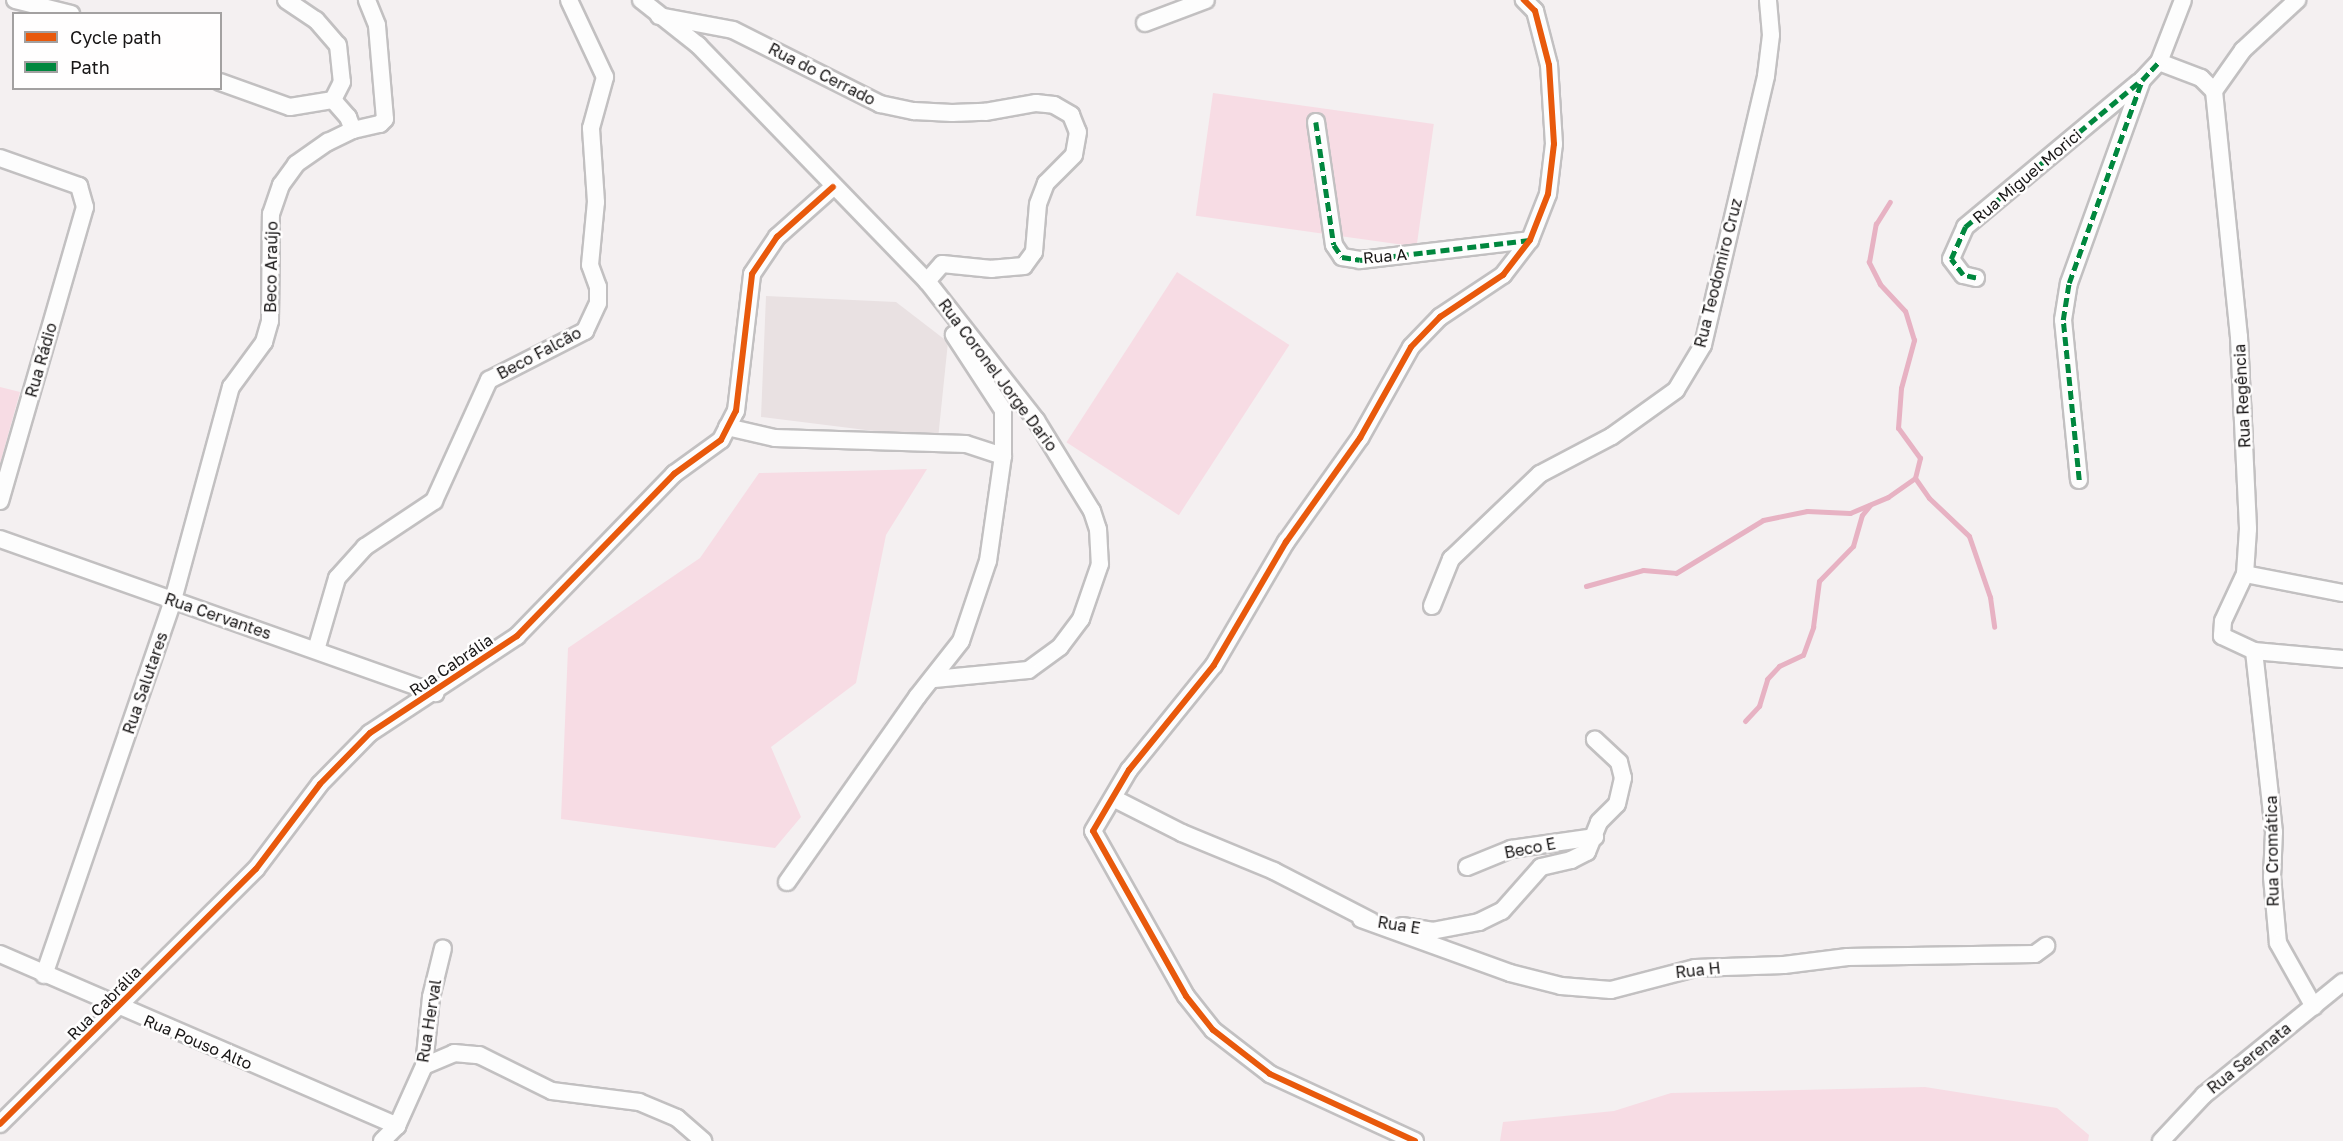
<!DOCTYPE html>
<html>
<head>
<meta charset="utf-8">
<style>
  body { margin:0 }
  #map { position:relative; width:2343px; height:1141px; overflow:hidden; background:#f4f0f1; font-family:"Golos Text",sans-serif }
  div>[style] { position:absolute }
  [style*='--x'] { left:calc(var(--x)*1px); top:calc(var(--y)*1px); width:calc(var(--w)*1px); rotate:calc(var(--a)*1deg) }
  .built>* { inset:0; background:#e9e1e2 }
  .green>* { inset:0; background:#f7dce4; transform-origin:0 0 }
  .stream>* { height:5px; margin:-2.5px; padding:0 2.5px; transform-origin:2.5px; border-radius:2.5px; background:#e7b2c3 }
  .roads { filter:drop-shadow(2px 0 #c2c0c1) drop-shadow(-2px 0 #c2c0c1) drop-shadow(0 2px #c2c0c1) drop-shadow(0 -2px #c2c0c1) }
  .street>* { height:16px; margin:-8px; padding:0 8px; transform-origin:8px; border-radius:8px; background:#fdfdfd }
  .quiet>* { height:4.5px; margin-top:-2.25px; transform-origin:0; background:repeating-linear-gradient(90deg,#00873e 0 9px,transparent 0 13.5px) }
  .cycleway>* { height:6px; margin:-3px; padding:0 3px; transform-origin:3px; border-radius:3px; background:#e8590c }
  span { translate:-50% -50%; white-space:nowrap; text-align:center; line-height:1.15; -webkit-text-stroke:5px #fffefe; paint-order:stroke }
  .street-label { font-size:16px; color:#181616 }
  .legend { position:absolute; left:12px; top:12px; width:210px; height:78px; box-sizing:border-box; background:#fffefe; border:2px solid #a3a1a1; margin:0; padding:8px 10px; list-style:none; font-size:18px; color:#181616 }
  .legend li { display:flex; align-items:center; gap:12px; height:30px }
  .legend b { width:30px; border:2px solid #a3a1a1 }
</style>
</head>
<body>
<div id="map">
  <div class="built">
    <i style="clip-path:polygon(766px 296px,896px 302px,948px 342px,938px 439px,761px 417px)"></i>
  </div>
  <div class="green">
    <i style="left:1213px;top:93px;width:223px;height:124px;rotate:8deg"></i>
    <i style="left:1177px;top:272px;width:134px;height:203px;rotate:33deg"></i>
    <i style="clip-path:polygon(0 387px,20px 392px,0 464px)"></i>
    <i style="clip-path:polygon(927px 469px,886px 535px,856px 683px,771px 747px,801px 817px,775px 848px,561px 819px,568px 648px,700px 558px,759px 473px)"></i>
    <i style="clip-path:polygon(1925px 1087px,2057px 1108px,2089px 1135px,2088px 1141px,1500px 1141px,1503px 1122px,1614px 1111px,1671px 1093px)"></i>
  </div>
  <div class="stream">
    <i style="--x:1915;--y:478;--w:24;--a:55"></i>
    <i style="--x:1929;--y:498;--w:55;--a:43.5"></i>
    <i style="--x:1969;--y:536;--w:65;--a:71"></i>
    <i style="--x:1990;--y:597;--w:30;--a:82"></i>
    <i style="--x:1586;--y:586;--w:59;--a:-15.7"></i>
    <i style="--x:1643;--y:570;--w:33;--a:5"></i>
    <i style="--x:1676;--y:573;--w:102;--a:-31.3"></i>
    <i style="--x:1763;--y:520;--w:45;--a:-11.6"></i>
    <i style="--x:1807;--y:511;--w:43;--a:2.7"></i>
    <i style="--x:1850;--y:513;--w:41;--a:-22.8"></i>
    <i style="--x:1888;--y:497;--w:33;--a:-35"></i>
    <i style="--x:1915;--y:478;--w:21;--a:-76"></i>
    <i style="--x:1920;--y:458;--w:37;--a:-126"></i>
    <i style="--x:1898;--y:428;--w:40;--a:-85.7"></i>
    <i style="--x:1901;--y:388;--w:50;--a:-74.8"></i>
    <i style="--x:1914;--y:340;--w:30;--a:-107"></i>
    <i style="--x:1905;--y:311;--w:37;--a:-133"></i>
    <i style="--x:1880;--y:284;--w:25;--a:-117"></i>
    <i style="--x:1869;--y:262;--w:39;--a:-80"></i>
    <i style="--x:1876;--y:224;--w:26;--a:-58"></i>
    <i style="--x:1745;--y:721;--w:21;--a:-47"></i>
    <i style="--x:1759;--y:706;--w:28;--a:-73"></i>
    <i style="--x:1767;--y:679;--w:18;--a:-47"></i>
    <i style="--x:1779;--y:666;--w:26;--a:-25"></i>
    <i style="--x:1803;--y:655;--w:30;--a:-70"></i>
    <i style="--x:1813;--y:627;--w:46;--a:-82.6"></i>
    <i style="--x:1819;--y:581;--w:49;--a:-45.8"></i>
    <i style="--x:1853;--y:546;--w:32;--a:-74"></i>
    <i style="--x:1862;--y:515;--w:13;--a:-51"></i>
  </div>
  <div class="roads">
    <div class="street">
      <i style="--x:15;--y:0;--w:58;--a:14"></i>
      <i style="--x:286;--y:0;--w:36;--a:34"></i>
      <i style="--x:316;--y:20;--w:33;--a:49"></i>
      <i style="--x:338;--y:45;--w:37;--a:84"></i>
      <i style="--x:342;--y:82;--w:20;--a:117"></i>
      <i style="--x:641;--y:0;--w:73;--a:38.3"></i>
      <i style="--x:698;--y:45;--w:329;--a:45.9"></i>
      <i style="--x:927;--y:281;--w:177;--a:51.9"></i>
      <i style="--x:1036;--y:420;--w:107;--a:58.4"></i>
      <i style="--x:1092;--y:511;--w:19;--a:72"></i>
      <i style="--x:1098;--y:529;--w:35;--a:87"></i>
      <i style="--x:1100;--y:564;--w:58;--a:109.1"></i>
      <i style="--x:1081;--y:619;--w:35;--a:127"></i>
      <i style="--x:1060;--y:647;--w:39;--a:144"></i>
      <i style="--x:1028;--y:670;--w:94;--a:174.5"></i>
      <i style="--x:659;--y:16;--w:75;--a:10.7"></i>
      <i style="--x:733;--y:30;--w:165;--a:26.7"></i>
      <i style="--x:880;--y:104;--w:35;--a:12"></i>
      <i style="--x:914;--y:111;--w:38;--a:3"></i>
      <i style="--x:952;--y:113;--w:33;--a:-2"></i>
      <i style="--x:985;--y:112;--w:52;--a:-10"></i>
      <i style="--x:1036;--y:103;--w:18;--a:6"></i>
      <i style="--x:1054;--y:105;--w:20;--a:30"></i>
      <i style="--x:1071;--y:115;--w:18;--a:68"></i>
      <i style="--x:1078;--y:132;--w:23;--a:100"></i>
      <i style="--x:1074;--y:155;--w:40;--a:135"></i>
      <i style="--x:1046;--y:183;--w:22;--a:111"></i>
      <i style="--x:1038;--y:204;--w:48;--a:94.8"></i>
      <i style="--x:1034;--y:252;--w:17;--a:126"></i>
      <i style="--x:1024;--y:266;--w:32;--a:175"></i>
      <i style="--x:992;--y:269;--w:50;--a:-174.3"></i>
      <i style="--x:942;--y:264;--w:23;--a:131"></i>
      <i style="--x:1145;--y:23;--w:65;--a:-20.7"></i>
      <i style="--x:2159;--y:62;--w:45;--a:20.9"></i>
      <i style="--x:2201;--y:78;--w:18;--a:45"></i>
      <i style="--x:2214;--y:91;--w:247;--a:84.2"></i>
      <i style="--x:2239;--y:337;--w:192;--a:87.3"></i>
      <i style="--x:2248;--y:529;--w:45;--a:93.8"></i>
      <i style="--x:2245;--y:574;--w:52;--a:115.1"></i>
      <i style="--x:2223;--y:621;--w:15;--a:94"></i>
      <i style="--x:2222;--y:636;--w:35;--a:25"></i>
      <i style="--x:2254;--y:651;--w:89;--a:5.1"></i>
      <i style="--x:220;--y:82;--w:74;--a:19.7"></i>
      <i style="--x:290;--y:107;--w:44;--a:-9.2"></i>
      <i style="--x:2214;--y:91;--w:50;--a:-54.7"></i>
      <i style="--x:2243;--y:50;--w:74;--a:-42.8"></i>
      <i style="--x:333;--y:100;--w:23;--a:49"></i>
      <i style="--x:348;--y:117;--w:14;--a:69"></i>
      <i style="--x:1316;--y:122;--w:124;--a:81.7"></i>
      <i style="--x:1334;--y:245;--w:14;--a:56"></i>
      <i style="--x:1342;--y:257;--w:18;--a:9"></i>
      <i style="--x:1360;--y:260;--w:171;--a:-6.7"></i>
      <i style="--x:0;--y:158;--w:84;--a:19.5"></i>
      <i style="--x:79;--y:186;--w:22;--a:74"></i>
      <i style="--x:85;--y:207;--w:306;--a:106.1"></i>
      <i style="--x:1976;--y:278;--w:13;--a:-167"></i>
      <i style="--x:1963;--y:275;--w:20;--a:-127"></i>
      <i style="--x:1951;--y:259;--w:35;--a:-66"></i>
      <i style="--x:1965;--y:227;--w:226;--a:-39.8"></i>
      <i style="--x:727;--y:427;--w:49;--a:12.9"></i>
      <i style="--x:775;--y:438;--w:191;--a:1.8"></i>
      <i style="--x:966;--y:444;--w:39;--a:18"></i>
      <i style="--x:2079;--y:480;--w:161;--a:-95.7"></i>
      <i style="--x:2063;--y:320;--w:37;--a:-81"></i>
      <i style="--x:2069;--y:283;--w:216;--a:-70.2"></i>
      <i style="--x:2142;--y:80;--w:25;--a:-47"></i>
      <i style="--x:2159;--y:62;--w:66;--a:-68.8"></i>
      <i style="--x:0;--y:539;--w:462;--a:19.5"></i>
      <i style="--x:2245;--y:574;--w:100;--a:11"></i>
      <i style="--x:1432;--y:606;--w:51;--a:-68"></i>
      <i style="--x:1451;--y:559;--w:123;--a:-43.7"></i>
      <i style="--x:1540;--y:474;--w:81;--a:-27.8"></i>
      <i style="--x:1612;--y:436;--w:79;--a:-35.7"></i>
      <i style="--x:1676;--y:390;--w:52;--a:-59"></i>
      <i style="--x:1703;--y:345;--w:276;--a:-76.8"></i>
      <i style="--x:1766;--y:76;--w:41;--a:-83"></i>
      <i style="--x:1771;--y:35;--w:35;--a:-95"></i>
      <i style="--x:316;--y:650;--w:75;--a:-73.7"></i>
      <i style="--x:337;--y:578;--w:42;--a:-47.9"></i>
      <i style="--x:365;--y:547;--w:83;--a:-33.7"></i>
      <i style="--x:434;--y:501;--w:133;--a:-65.6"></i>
      <i style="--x:489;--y:380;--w:108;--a:-27"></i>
      <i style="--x:585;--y:331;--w:31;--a:-65"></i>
      <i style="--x:598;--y:303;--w:16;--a:-90"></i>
      <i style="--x:598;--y:287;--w:23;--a:-110"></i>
      <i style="--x:590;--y:265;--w:63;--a:-84.6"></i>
      <i style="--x:596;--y:202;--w:74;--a:-93.9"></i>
      <i style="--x:591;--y:128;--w:53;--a:-74.6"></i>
      <i style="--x:605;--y:77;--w:85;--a:-115.1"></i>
      <i style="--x:2254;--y:651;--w:182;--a:83.7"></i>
      <i style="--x:2274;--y:832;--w:45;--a:92.5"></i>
      <i style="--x:2272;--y:877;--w:66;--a:84.8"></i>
      <i style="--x:2278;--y:943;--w:73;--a:60.6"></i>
      <i style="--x:1115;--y:799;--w:75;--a:26.9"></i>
      <i style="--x:1182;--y:833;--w:100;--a:22.4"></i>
      <i style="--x:1274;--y:871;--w:109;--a:27.3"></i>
      <i style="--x:1467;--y:867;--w:48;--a:-22.2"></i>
      <i style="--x:1511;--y:849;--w:85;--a:-8.1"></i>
      <i style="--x:787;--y:882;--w:226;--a:-54.9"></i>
      <i style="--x:917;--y:697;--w:71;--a:-51.8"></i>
      <i style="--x:961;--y:641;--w:84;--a:-71.4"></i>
      <i style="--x:988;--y:561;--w:106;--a:-81.9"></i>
      <i style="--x:1003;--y:456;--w:46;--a:-90"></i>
      <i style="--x:1003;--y:410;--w:90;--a:-123.2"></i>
      <i style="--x:1361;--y:919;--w:158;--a:19.9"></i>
      <i style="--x:1510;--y:973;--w:53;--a:14.3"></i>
      <i style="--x:1561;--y:986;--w:50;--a:4.6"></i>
      <i style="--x:1611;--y:990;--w:87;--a:-14.7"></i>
      <i style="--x:1695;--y:968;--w:89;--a:-1.9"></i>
      <i style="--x:1784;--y:965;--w:64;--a:-7.2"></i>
      <i style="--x:1847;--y:957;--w:188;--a:-0.9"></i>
      <i style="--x:2035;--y:954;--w:14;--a:-36"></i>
      <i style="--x:1402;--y:926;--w:30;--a:9"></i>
      <i style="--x:1432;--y:931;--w:48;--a:-10.8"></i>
      <i style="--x:1479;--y:922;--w:25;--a:-26"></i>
      <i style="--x:1502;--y:911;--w:59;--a:-48.4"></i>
      <i style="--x:1541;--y:867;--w:31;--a:-13"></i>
      <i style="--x:1571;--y:860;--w:18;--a:-27"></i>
      <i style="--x:1587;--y:852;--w:32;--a:-68"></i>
      <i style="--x:1599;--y:822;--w:25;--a:-45"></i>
      <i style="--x:1617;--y:804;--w:27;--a:-77"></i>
      <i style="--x:1623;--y:778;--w:16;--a:-104"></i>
      <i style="--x:1619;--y:762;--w:33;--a:-137"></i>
      <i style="--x:0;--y:954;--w:433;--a:23.4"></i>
      <i style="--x:44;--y:975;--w:397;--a:-71"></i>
      <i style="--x:173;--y:600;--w:221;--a:-74.8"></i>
      <i style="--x:231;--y:387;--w:56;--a:-53.7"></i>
      <i style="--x:264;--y:342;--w:22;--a:-74"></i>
      <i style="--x:270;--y:321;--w:107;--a:-89.5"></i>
      <i style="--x:271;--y:214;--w:31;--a:-71"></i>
      <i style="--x:281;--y:185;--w:26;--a:-54"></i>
      <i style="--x:296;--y:164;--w:39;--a:-35"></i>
      <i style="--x:328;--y:142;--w:28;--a:-26"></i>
      <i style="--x:353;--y:130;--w:28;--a:-13"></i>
      <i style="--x:380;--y:124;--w:7;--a:-45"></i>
      <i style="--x:385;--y:119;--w:94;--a:-94.9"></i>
      <i style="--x:377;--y:25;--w:27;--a:-112"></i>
      <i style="--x:424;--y:1066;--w:33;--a:-23"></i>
      <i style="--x:454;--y:1053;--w:25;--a:5"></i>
      <i style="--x:479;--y:1055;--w:81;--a:26.3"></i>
      <i style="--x:552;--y:1091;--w:88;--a:7.2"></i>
      <i style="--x:639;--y:1102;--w:41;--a:22.8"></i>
      <i style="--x:677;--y:1118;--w:35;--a:41"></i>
      <i style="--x:0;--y:1124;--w:361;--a:-44.9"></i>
      <i style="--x:256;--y:869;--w:106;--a:-53"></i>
      <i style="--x:320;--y:784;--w:71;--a:-45.6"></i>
      <i style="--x:370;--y:733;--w:176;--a:-33.4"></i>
      <i style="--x:517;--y:636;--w:226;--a:-45.9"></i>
      <i style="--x:674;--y:474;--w:58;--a:-35.9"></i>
      <i style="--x:721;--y:440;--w:33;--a:-63"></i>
      <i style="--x:736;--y:411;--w:138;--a:-83.3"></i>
      <i style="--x:752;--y:274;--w:45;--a:-56"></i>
      <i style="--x:777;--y:237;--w:75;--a:-41.8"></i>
      <i style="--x:382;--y:1141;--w:21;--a:-45"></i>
      <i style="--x:397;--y:1126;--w:66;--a:-65.8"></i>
      <i style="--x:424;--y:1066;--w:69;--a:-84.2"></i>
      <i style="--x:431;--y:997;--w:50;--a:-76.2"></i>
      <i style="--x:1415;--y:1141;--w:160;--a:-155.2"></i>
      <i style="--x:1270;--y:1074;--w:72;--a:-142.3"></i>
      <i style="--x:1213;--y:1030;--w:43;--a:-128.5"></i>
      <i style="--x:1186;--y:996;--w:189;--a:-119.4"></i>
      <i style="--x:1093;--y:831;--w:71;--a:-59.5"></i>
      <i style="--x:1129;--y:770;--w:135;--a:-51"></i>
      <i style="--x:1214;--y:665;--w:143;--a:-59.7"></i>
      <i style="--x:1286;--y:542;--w:128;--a:-54.6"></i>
      <i style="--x:1360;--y:438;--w:104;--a:-60.7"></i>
      <i style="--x:1411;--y:347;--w:42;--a:-46"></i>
      <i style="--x:1440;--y:317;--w:76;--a:-33.7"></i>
      <i style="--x:1503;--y:275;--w:44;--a:-52.4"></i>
      <i style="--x:1530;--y:240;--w:49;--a:-68.6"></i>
      <i style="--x:1548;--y:194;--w:50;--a:-83.2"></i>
      <i style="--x:1554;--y:144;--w:79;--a:-93.6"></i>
      <i style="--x:1549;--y:65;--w:56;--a:-104.5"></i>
      <i style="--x:1535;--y:11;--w:16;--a:-135"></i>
      <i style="--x:2161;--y:1141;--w:63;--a:-46.9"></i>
      <i style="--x:2204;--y:1095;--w:179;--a:-39.1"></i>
    </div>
  </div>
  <div class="quiet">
    <i style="--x:1316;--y:122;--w:124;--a:81.7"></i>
    <i style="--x:1334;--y:245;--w:14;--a:56"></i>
    <i style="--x:1342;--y:257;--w:18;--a:9"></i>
    <i style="--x:1360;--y:260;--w:171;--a:-6.7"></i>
    <i style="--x:1976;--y:278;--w:13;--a:-167"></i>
    <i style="--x:1963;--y:275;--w:20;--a:-127"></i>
    <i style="--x:1951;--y:259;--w:35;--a:-66"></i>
    <i style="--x:1965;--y:227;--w:228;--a:-39.8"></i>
    <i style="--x:2079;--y:480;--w:161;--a:-95.7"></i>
    <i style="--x:2063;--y:320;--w:37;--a:-81"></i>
    <i style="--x:2069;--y:283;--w:216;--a:-70.2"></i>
    <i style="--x:2142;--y:80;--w:25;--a:-47"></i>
  </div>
  <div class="cycleway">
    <i style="--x:0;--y:1124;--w:361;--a:-44.9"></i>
    <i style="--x:256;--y:869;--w:106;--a:-53"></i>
    <i style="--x:320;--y:784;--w:71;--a:-45.6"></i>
    <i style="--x:370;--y:733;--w:176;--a:-33.4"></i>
    <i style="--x:517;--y:636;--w:226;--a:-45.9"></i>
    <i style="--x:674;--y:474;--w:58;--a:-35.9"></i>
    <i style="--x:721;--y:440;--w:33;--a:-63"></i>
    <i style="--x:736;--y:411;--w:138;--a:-83.3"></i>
    <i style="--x:752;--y:274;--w:45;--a:-56"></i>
    <i style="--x:777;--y:237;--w:75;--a:-41.8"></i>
    <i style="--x:1415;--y:1141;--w:160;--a:-155.2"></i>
    <i style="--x:1270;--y:1074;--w:72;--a:-142.3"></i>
    <i style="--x:1213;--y:1030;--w:43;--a:-128.5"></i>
    <i style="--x:1186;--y:996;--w:189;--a:-119.4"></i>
    <i style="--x:1093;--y:831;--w:71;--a:-59.5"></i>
    <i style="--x:1129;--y:770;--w:135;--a:-51"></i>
    <i style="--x:1214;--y:665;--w:143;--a:-59.7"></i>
    <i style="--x:1286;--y:542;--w:128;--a:-54.6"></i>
    <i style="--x:1360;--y:438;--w:104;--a:-60.7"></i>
    <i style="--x:1411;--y:347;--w:42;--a:-46"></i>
    <i style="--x:1440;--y:317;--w:76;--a:-33.7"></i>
    <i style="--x:1503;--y:275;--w:44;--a:-52.4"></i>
    <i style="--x:1530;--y:240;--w:49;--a:-68.6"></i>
    <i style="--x:1548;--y:194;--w:50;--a:-83.2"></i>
    <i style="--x:1554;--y:144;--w:79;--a:-93.6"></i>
    <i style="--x:1549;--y:65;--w:56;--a:-104.5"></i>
    <i style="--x:1535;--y:11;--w:16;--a:-135"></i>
  </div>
  <div class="street-label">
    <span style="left:822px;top:74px;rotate:27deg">Rua do Cerrado</span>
    <span style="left:2027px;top:176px;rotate:-40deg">Rua Miguel Morici</span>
    <span style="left:1385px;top:256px;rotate:-5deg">Rua A</span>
    <span style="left:271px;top:267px;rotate:-89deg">Beco Araújo</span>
    <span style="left:1718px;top:273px;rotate:-76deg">Rua Teodomiro Cruz</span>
    <span style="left:539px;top:353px;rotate:-28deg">Beco Falcão</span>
    <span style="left:41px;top:360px;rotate:-74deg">Rua Rádio</span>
    <span style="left:998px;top:375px;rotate:53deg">Rua Coronel Jorge Dario</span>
    <span style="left:2242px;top:396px;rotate:-93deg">Rua Regência</span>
    <span style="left:218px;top:616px;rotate:19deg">Rua Cervantes</span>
    <span style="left:451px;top:665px;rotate:-34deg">Rua Cabrália</span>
    <span style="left:145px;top:683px;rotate:-71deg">Rua Salutares</span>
    <span style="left:1530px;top:848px;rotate:-11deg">Beco E</span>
    <span style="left:2272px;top:851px;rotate:-91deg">Rua Cromática</span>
    <span style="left:1399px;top:925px;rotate:9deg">Rua E</span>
    <span style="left:1698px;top:970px;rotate:-6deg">Rua H</span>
    <span style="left:104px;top:1003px;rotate:-45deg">Rua Cabrália</span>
    <span style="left:429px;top:1021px;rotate:-81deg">Rua Herval</span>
    <span style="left:198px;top:1042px;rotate:23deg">Rua Pouso Alto</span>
    <span style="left:2249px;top:1058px;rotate:-39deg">Rua Serenata</span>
  </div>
  <ul class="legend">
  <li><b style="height:8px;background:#e8590c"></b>Cycle path</li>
  <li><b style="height:8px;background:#00873e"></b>Path</li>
  </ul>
</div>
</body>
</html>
